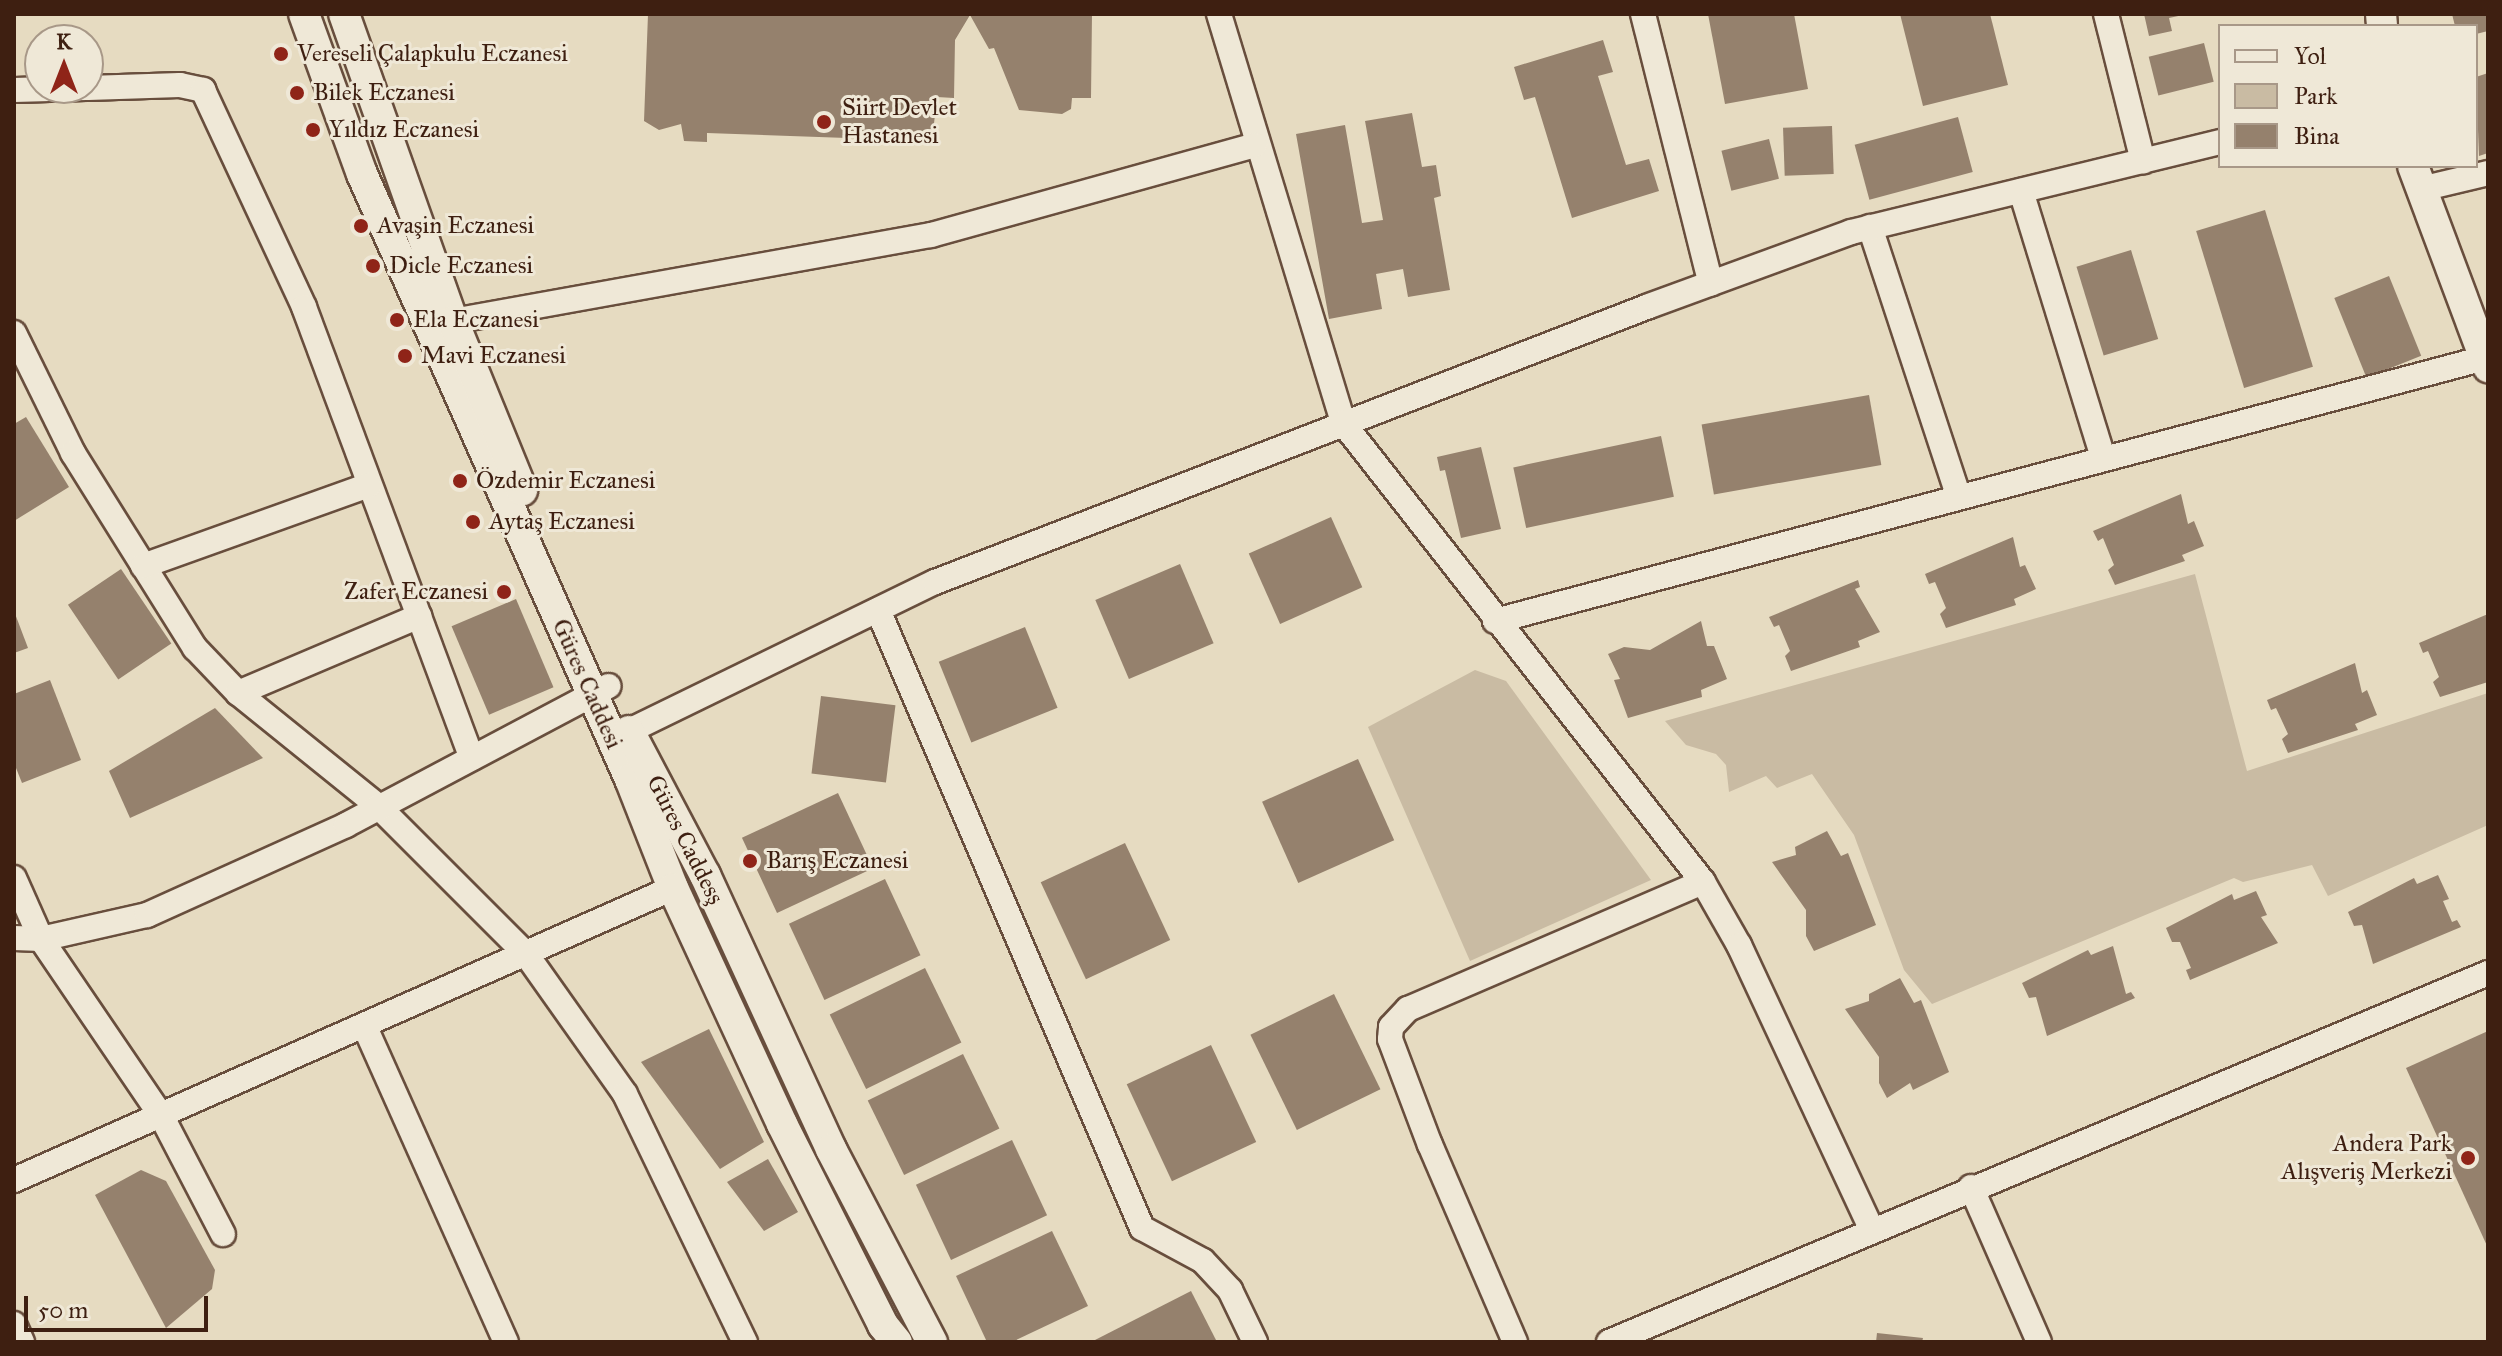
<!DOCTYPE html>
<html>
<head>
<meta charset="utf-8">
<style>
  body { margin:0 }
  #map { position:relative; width:2502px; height:1356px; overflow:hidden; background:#e6dbc1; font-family:"IM FELL Great Primer",serif }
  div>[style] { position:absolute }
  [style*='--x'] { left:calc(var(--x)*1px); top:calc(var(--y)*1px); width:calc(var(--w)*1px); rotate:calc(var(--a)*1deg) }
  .green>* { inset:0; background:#c9bba3 }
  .building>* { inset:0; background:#95816d; transform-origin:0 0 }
  .roads { filter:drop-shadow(2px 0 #684e3d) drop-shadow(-2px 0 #684e3d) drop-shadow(0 2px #684e3d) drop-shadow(0 -2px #684e3d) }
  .minor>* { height:24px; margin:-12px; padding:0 12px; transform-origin:12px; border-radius:12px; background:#efe8d7 }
  .tertiary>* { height:30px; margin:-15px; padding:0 15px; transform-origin:15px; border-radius:15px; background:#efe8d7 }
  .dots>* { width:22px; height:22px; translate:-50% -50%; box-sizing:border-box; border:4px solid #efe8d7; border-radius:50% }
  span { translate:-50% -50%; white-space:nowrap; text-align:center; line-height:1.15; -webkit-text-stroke:6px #efe8d7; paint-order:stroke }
  .poi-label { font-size:24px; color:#3e1f11 }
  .left { translate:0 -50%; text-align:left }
  .right { translate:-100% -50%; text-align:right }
  .street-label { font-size:24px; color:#3e1f11 }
  .frame { position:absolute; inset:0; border:16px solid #3e1f11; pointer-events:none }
  .legend { position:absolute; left:2218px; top:24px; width:260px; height:144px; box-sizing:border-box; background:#efe8d7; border:2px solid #a89888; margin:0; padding:10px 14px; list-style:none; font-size:24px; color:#3e1f11 }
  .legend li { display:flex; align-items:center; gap:16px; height:40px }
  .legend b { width:40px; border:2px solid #a89888 }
  .north { position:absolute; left:24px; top:24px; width:80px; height:80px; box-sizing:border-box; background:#efe8d7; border:2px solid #a89888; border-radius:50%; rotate:0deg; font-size:22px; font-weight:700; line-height:32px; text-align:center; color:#3e1f11 }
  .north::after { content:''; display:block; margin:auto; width:28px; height:36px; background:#8f2418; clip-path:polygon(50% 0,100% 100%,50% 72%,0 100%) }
  .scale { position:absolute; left:24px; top:1296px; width:184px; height:36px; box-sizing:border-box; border:4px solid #3e1f11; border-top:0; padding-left:10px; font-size:24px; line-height:28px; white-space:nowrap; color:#3e1f11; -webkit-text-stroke:6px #efe8d7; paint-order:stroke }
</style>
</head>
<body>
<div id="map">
  <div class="green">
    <i style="clip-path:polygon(2195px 574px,2247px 771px,2488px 693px,2488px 825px,2328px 896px,2312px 865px,2243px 882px,2234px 878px,1932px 1004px,1904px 970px,1854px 835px,1812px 774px,1777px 788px,1766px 776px,1729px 792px,1726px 765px,1716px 754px,1686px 745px,1665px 721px)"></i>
    <i style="clip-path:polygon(1475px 670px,1506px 681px,1651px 880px,1470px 961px,1368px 727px)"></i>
  </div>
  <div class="building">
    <i style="clip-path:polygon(648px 14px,1092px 14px,1091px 98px,1072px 98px,1071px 109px,1062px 114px,1019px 110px,994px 48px,989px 49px,970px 15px,955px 40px,954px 98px,937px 97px,932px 141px,707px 133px,707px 142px,684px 141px,681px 124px,659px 130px,644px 121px)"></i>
    <i style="clip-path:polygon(1708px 14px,1794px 14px,1808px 89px,1725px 104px)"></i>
    <i style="clip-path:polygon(1900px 14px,1990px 14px,2008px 85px,1923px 106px)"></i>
    <i style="clip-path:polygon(2144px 14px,2183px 14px,2183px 15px,2169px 18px,2172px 31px,2149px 36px)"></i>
    <i style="clip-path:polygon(2452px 14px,2488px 14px,2488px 31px,2476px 34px,2476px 26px,2455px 26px)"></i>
    <i style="clip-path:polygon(1603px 40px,1613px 72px,1598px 76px,1626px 165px,1649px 159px,1659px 191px,1572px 218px,1535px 97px,1524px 100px,1514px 67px)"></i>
    <i style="left:2204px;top:43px;width:40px;height:57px;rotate:76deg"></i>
    <i style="clip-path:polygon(2488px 73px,2488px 153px,2479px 156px,2476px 77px)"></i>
    <i style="clip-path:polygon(1412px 113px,1422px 167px,1436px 165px,1441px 196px,1434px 198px,1450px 290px,1408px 297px,1403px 269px,1376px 274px,1382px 309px,1329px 319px,1296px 134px,1345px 125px,1362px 223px,1383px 220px,1365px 121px)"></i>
    <i style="left:1958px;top:117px;width:57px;height:107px;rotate:75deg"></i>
    <i style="left:1832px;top:126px;width:48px;height:49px;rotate:88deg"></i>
    <i style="left:1769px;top:139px;width:41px;height:49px;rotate:76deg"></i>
    <i style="left:2265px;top:210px;width:164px;height:72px;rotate:73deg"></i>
    <i style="left:2131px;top:250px;width:93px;height:57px;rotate:73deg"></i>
    <i style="left:2389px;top:276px;width:86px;height:59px;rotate:68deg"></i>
    <i style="left:1869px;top:395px;width:71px;height:170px;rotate:80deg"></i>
    <i style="clip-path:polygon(26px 417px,69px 487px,14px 521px,14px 424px)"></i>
    <i style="left:1661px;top:436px;width:62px;height:151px;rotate:78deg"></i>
    <i style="clip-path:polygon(1481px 447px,1501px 529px,1461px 538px,1445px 470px,1440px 471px,1437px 457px)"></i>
    <i style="clip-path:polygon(2181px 494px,2188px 524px,2194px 521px,2204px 546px,2182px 555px,2185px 561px,2115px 585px,2108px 570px,2114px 565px,2103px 538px,2098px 541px,2093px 531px)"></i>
    <i style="left:1331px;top:517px;width:77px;height:90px;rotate:66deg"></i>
    <i style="clip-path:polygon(2013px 537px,2020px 567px,2025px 565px,2036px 589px,2014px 599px,2016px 605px,1946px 628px,1940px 614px,1946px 608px,1935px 582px,1929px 584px,1925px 574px)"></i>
    <i style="left:1180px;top:564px;width:86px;height:92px;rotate:67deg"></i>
    <i style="left:121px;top:569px;width:90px;height:64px;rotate:56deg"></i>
    <i style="clip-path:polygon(1858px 580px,1860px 587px,1855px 589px,1880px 632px,1858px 641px,1860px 647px,1791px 671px,1785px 656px,1790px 651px,1779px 625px,1774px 627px,1769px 617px)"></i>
    <i style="left:516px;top:599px;width:96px;height:70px;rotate:67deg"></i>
    <i style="clip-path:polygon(14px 611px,28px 648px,14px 653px)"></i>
    <i style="clip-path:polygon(2488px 614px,2488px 682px,2440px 697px,2433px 682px,2439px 677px,2428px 651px,2423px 653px,2419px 643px)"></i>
    <i style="clip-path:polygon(1701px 621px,1707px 646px,1714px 646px,1727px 679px,1701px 690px,1702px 697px,1628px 718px,1614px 680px,1620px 679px,1608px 654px,1624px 647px,1650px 650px)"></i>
    <i style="left:1025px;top:627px;width:87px;height:93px;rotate:68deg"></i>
    <i style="clip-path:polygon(2355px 663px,2362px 693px,2367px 690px,2377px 715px,2355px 724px,2358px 730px,2288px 753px,2282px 739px,2288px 734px,2276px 708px,2271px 710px,2267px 700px)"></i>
    <i style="clip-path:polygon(50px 680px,81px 760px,22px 783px,14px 763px,14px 694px)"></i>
    <i style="left:821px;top:696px;width:75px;height:78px;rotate:7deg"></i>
    <i style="clip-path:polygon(215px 708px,263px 758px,130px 818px,109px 771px)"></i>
    <i style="left:1358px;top:759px;width:89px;height:105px;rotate:66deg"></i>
    <i style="left:838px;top:793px;width:83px;height:106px;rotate:65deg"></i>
    <i style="clip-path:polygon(1827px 831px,1841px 856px,1848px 853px,1876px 925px,1814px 951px,1806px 936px,1806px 910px,1772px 862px,1796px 855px,1795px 847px)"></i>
    <i style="left:1125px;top:843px;width:107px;height:93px;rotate:65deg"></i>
    <i style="clip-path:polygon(2438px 875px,2449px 899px,2443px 901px,2452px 922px,2457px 920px,2461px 927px,2373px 964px,2362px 925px,2354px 926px,2348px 912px,2414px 878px,2417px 884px)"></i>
    <i style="left:885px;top:879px;width:84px;height:106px;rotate:65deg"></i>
    <i style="clip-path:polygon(2256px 891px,2267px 915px,2261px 917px,2278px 943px,2190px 980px,2186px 970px,2191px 968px,2180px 942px,2172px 942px,2166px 928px,2232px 894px,2234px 900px)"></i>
    <i style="clip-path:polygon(2113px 946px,2126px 994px,2131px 992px,2135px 998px,2047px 1036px,2036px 997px,2029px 998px,2022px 983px,2088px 950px,2091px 955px)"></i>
    <i style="left:925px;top:968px;width:83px;height:106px;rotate:64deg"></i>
    <i style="clip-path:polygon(1900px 978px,1914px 1003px,1921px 1000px,1949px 1072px,1913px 1090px,1910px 1083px,1887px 1098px,1879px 1083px,1879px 1057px,1845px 1009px,1869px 1001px,1869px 994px)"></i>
    <i style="left:1334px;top:994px;width:106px;height:93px;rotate:64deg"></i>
    <i style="clip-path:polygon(709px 1029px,764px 1142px,720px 1169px,641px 1062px)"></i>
    <i style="clip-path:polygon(2488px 1031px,2488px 1248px,2406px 1068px)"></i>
    <i style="left:1211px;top:1045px;width:107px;height:93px;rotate:65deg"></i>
    <i style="left:963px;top:1054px;width:83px;height:106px;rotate:64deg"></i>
    <i style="left:1012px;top:1140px;width:83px;height:106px;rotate:65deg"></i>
    <i style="clip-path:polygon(768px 1159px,798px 1212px,764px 1231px,727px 1182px)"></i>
    <i style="clip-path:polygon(141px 1170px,166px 1181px,215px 1270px,212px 1289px,166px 1328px,95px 1195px)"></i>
    <i style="clip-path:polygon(1052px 1231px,1088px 1306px,1012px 1342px,987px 1342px,956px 1276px)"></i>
    <i style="clip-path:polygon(1191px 1291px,1217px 1342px,1096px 1342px,1095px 1340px)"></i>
    <i style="clip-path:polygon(1877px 1333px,1923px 1338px,1922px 1342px,1876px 1342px)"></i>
  </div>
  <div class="roads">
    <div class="minor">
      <i style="--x:1219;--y:14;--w:427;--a:73.1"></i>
      <i style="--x:1343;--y:423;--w:583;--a:51.89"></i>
      <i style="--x:1703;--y:882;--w:73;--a:60.3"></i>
      <i style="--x:1739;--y:945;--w:315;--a:65"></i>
      <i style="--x:1643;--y:14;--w:278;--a:75.9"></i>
      <i style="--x:2106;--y:14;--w:152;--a:75.9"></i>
      <i style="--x:88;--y:88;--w:92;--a:-1.9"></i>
      <i style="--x:180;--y:85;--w:24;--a:12"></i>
      <i style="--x:203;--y:90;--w:239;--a:65"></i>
      <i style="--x:304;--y:307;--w:481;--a:69.6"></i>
      <i style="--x:14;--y:90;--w:72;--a:-1.6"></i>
      <i style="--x:2421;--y:189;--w:69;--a:-13.4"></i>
      <i style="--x:2021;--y:191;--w:279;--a:72.9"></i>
      <i style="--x:1870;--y:227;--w:284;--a:71.8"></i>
      <i style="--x:453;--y:321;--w:486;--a:-10.2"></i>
      <i style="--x:931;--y:235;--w:336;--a:-15.5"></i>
      <i style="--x:14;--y:333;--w:134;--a:63.8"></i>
      <i style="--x:73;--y:453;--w:230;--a:58"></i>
      <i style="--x:195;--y:648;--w:62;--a:46.3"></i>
      <i style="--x:238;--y:693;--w:180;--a:38.9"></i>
      <i style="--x:378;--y:806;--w:209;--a:45"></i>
      <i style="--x:526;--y:954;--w:171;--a:54.7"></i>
      <i style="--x:625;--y:1094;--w:276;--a:64.2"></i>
      <i style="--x:143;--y:566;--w:240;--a:-19.7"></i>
      <i style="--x:878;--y:610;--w:672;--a:66.87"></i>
      <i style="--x:1142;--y:1228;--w:69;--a:28.4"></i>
      <i style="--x:1203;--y:1261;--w:40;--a:47"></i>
      <i style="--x:1230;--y:1290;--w:58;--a:64.3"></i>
      <i style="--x:1495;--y:621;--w:1024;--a:-14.88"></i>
      <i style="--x:238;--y:693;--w:197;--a:-23"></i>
      <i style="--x:629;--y:731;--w:340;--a:-26"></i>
      <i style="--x:935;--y:582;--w:765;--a:-21.13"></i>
      <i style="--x:1649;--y:306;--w:215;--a:-20.1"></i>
      <i style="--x:1851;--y:232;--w:380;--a:-13.7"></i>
      <i style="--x:14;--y:878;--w:67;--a:66.1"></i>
      <i style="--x:41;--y:939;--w:215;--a:55.8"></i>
      <i style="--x:162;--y:1117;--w:132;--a:62.5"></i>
      <i style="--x:14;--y:938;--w:27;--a:2"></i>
      <i style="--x:41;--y:939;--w:109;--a:-12.8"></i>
      <i style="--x:147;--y:915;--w:218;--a:-24.3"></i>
      <i style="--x:346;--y:825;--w:297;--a:-27.9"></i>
      <i style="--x:365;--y:1027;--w:345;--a:65.9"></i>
      <i style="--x:14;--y:1180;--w:721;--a:-23.9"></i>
      <i style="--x:1971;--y:1187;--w:169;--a:66.3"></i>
      <i style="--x:14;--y:1324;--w:20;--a:66"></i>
      <i style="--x:1515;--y:1342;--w:215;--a:-113.3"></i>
      <i style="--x:1430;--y:1145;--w:113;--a:-110.7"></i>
      <i style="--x:1390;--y:1039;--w:12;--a:-85"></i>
      <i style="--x:1391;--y:1027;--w:25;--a:-47"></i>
      <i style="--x:1408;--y:1009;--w:321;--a:-23.3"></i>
      <i style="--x:1609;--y:1342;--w:953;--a:-22.77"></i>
    </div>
    <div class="tertiary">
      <i style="--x:304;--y:14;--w:170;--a:70.1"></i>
      <i style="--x:362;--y:174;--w:662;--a:66.11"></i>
      <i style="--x:630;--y:779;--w:117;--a:68.5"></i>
      <i style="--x:673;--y:888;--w:260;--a:65.2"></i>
      <i style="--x:782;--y:1124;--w:225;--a:63.3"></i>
      <i style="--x:883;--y:1325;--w:22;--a:51"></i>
      <i style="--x:344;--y:14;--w:326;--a:70.5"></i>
      <i style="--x:453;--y:321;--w:183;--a:67.8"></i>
      <i style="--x:2381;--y:14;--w:12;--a:85"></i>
      <i style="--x:2413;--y:166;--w:215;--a:69.5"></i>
      <i style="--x:629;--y:731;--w:163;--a:62.2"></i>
      <i style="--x:705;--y:875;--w:302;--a:65.3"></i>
      <i style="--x:831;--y:1149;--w:218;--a:62.4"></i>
    </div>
  </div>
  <div class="dots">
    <i style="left:281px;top:54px;background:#8f2418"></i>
    <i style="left:297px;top:93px;background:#8f2418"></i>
    <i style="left:824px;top:122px;background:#8f2418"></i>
    <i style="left:313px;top:130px;background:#8f2418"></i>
    <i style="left:361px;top:226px;background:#8f2418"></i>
    <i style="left:373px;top:266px;background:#8f2418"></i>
    <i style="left:397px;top:320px;background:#8f2418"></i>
    <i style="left:405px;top:356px;background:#8f2418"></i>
    <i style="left:460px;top:481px;background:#8f2418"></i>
    <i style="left:473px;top:522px;background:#8f2418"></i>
    <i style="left:504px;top:592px;background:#8f2418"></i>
    <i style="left:750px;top:861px;background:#8f2418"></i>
    <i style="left:2468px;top:1158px;background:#8f2418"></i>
  </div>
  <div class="poi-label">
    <span class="left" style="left:297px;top:54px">Vereseli Çalapkulu Eczanesi</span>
    <span class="left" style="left:313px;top:93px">Bilek Eczanesi</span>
    <span class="left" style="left:842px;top:122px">Siirt Devlet<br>Hastanesi</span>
    <span class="left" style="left:329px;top:130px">Yıldız Eczanesi</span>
    <span class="left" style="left:377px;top:226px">Avaşin Eczanesi</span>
    <span class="left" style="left:389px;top:266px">Dicle Eczanesi</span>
    <span class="left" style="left:413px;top:320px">Ela Eczanesi</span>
    <span class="left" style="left:421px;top:356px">Mavi Eczanesi</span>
    <span class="left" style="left:476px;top:481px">Özdemir Eczanesi</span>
    <span class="left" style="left:489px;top:522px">Aytaş Eczanesi</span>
    <span class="right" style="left:488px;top:592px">Zafer Eczanesi</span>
    <span class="left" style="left:766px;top:861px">Barış Eczanesi</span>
    <span class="right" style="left:2452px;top:1158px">Andera Park<br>Alışveriş Merkezi</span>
  </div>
  <div class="street-label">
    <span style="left:587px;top:684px;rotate:66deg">Güres Caddesi</span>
    <span style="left:685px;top:840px;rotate:63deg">Güres Caddesş</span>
  </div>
  <div class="frame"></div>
  <ul class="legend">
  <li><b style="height:10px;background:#efe8d7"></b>Yol</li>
  <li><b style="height:22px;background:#c9bba3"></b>Park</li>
  <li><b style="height:22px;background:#95816d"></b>Bina</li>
  </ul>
  <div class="north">K</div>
  <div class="scale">50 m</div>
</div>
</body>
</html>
